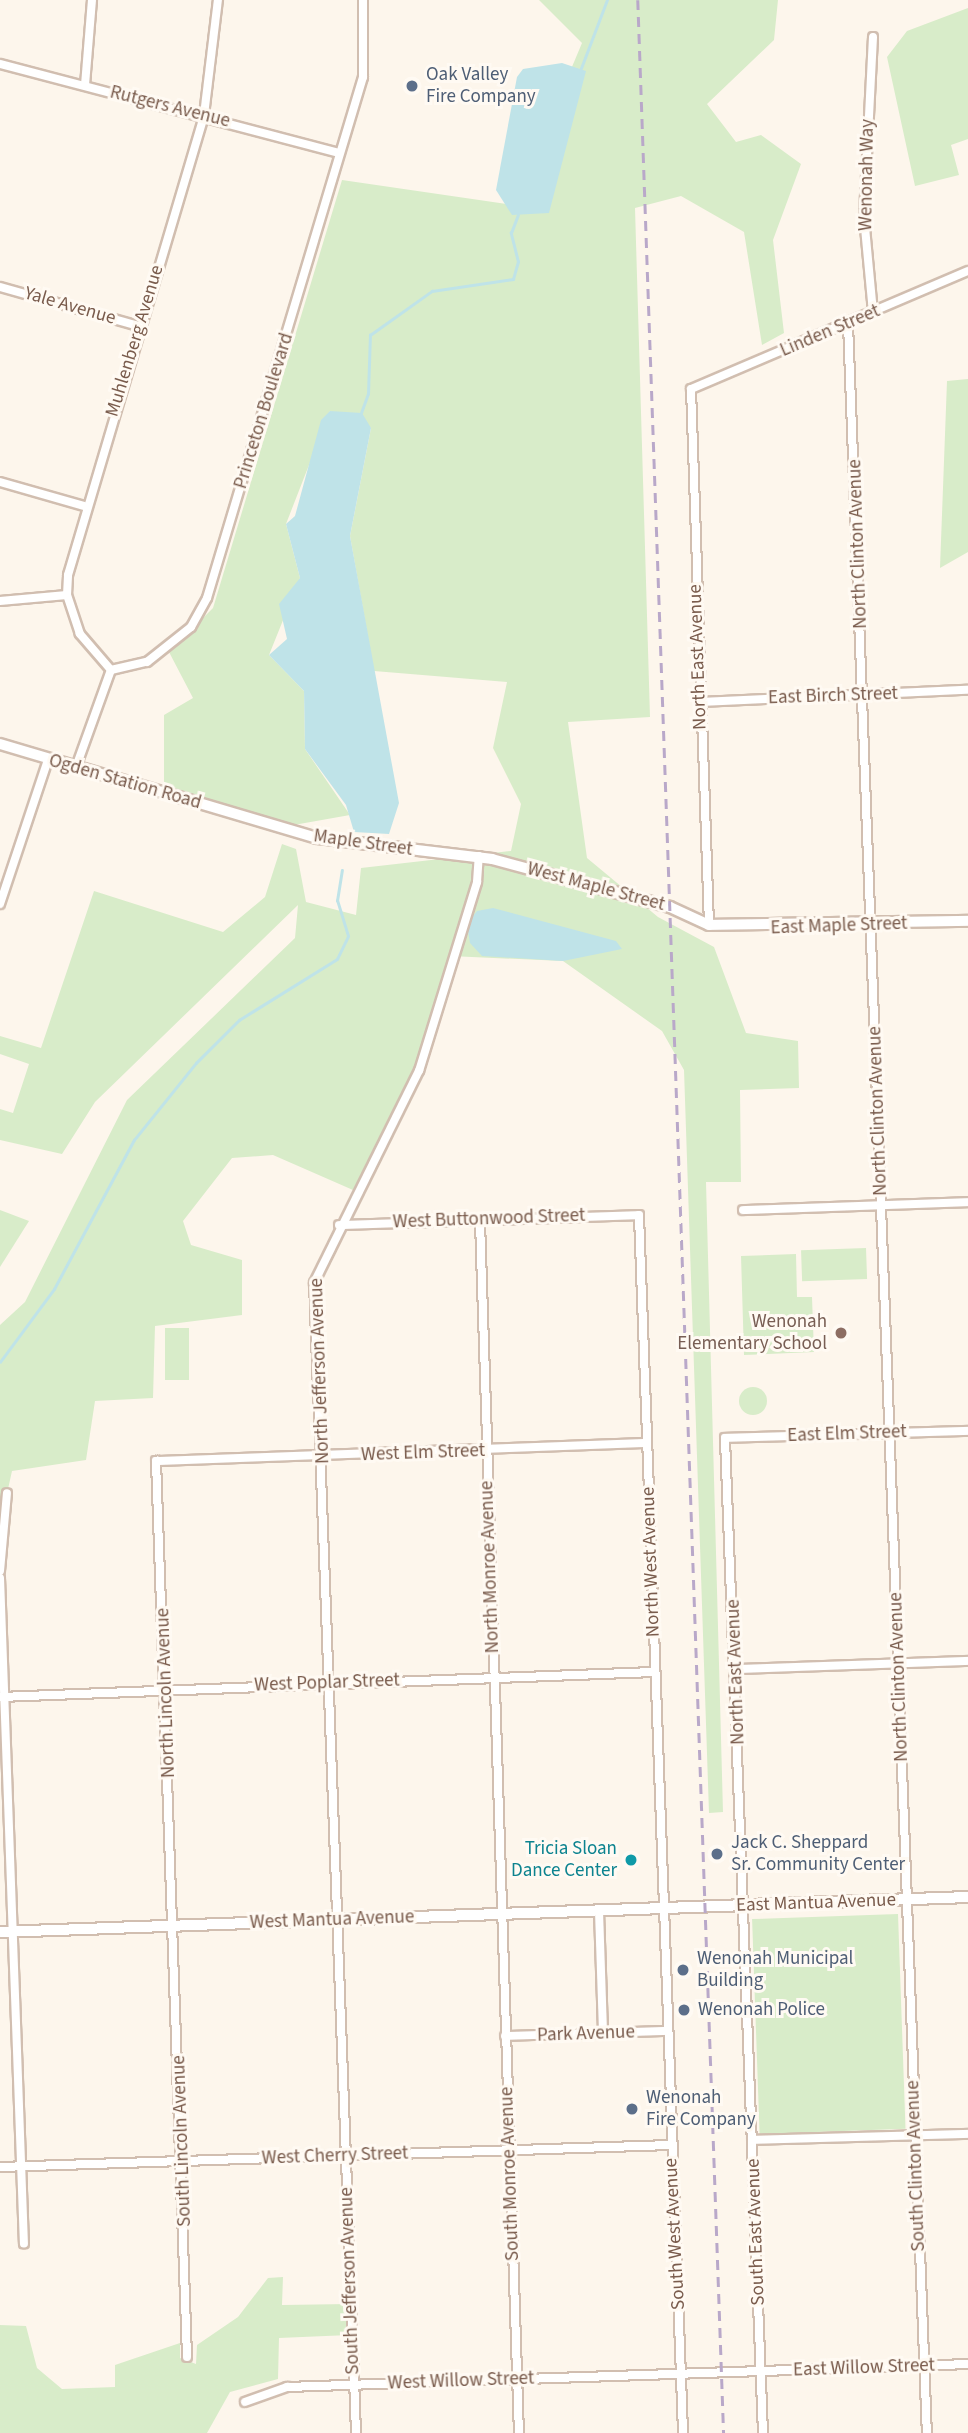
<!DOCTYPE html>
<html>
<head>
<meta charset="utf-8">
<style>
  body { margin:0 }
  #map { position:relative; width:968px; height:2433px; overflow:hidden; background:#fdf6ec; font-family:"Source Sans 3",sans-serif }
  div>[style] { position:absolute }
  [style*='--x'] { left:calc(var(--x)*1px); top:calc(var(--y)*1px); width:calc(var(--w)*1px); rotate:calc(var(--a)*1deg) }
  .green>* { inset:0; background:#d8ecc9; transform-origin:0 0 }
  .round { border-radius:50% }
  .water>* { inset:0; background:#bfe3e8 }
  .stream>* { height:2.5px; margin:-1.25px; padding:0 1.25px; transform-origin:1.25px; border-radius:1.25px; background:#bfe3e8 }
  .roads { filter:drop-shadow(2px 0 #d1beb0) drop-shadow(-2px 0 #d1beb0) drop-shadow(0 2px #d1beb0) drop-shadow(0 -2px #d1beb0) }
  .minor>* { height:8px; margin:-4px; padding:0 4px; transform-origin:4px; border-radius:4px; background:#fff }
  .tertiary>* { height:10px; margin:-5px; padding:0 5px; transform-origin:5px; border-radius:5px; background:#fff }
  .rail>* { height:2.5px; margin-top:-1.25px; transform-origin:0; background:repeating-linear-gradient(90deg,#b9a8c9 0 10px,transparent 0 17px) }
  .dots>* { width:19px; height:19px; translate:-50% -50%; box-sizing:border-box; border:4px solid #fffaf3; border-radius:50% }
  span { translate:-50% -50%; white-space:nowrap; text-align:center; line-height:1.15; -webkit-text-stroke:6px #fffaf3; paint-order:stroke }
  .service-label { font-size:19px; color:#4e5e75 }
  .left { translate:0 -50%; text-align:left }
  .street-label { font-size:19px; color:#7a5c4d }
  .education-label { font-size:19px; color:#785e54 }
  .right { translate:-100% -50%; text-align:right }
  .culture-label { font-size:19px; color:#0d838f }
</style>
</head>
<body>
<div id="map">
  <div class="green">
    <i style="clip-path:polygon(539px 0,778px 0,774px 40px,707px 104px,736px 142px,761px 135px,801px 164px,773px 240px,784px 333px,762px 345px,744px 232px,681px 196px,635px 208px,650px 717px,568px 722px,587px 858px,658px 917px,714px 947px,746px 1033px,798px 1041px,799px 1088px,740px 1090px,741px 1182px,706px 1182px,723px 1812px,709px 1813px,684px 1070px,662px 1031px,563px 961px,450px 956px,413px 1083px,353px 1190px,273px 1155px,232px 1158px,183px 1221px,191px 1245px,242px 1260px,242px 1315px,155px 1326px,153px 1398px,95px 1401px,86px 1460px,12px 1471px,0 1525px,0 1325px,25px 1302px,127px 1100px,295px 938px,298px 905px,95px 1102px,62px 1154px,0 1140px,0 1109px,13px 1113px,29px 1064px,0 1054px,0 1036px,41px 1048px,94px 891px,223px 932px,265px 897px,282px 844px,296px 849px,306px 902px,356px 915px,361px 868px,511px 851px,521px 804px,493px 748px,507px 682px,374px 671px,350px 536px,371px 428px,330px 411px,286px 524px,300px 578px,269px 655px,304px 691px,305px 749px,350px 815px,288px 826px,164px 790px,164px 715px,193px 698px,169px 652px,213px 608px,342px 180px,514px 205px,582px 43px)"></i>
    <i style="clip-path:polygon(968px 8px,968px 139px,951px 145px,959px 175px,915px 186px,887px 57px,907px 31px)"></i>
    <i style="clip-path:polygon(968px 379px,968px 552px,940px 568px,947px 381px)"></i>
    <i style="clip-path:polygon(0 1210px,29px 1221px,0 1267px)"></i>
    <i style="left:866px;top:1248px;width:31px;height:65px;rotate:88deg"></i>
    <i style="clip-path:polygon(796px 1254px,797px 1297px,812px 1297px,814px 1352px,744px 1355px,741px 1256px)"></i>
    <i style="left:165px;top:1328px;width:24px;height:52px"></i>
    <i class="round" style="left:739px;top:1387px;width:28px;height:28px"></i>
    <i style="left:898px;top:1914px;width:215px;height:146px;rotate:88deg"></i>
    <i style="clip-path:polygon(283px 2277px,282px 2305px,349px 2304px,349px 2335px,279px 2338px,278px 2379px,230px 2392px,207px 2433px,0 2433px,0 2325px,26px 2326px,37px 2368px,62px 2389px,115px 2387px,115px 2365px,180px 2343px,180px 2358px,196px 2364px,197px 2345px,238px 2317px,268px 2278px)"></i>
  </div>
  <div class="water">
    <i style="clip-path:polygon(562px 63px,586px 71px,549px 213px,512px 215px,496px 190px,517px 77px,523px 69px)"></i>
    <i style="clip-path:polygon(330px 411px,362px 413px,371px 428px,350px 536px,399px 803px,389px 834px,354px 832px,346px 805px,305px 749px,304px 691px,269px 655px,287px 639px,279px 604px,300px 578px,286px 524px,295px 516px,321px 420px)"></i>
    <i style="clip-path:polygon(493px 908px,616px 941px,622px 949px,563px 961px,482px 956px,470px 943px,467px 924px,477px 911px)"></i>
  </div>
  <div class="stream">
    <i style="--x:580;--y:71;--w:76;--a:-69.2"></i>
    <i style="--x:361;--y:413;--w:20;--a:-70"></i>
    <i style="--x:368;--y:394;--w:59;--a:-88.1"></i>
    <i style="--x:370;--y:335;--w:76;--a:-35.4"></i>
    <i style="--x:432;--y:291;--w:82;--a:-8.4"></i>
    <i style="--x:513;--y:279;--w:18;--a:-74"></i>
    <i style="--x:518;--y:262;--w:30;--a:-104"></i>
    <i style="--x:511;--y:233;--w:19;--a:-69"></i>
    <i style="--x:0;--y:1362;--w:91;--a:-53.5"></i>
    <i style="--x:54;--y:1289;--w:169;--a:-61.8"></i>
    <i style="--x:134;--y:1140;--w:99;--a:-51.2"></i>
    <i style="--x:196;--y:1063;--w:61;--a:-45"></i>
    <i style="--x:239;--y:1020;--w:115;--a:-31.9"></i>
    <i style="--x:337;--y:959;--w:25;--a:-64"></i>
    <i style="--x:348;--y:936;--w:37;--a:-107"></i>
    <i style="--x:337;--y:901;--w:31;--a:-81"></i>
  </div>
  <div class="roads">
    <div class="minor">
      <i style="--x:873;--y:37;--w:180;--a:92.9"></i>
      <i style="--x:864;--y:217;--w:95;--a:84.6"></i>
      <i style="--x:0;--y:64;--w:350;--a:14.7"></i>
      <i style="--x:85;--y:85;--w:85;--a:-85.3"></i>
      <i style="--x:0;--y:287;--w:144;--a:15.7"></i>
      <i style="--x:848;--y:323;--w:2111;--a:87.86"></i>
      <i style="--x:0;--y:482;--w:87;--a:15.9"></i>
      <i style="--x:0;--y:601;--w:67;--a:-5.1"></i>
      <i style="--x:111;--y:670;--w:37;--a:-13"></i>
      <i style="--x:147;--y:662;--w:56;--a:-38.5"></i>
      <i style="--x:191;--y:627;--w:33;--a:-61"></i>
      <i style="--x:207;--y:598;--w:544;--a:-73.33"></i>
      <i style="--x:363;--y:77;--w:77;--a:-90"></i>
      <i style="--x:111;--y:670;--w:48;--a:-130.7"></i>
      <i style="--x:80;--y:634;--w:41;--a:-108.4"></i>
      <i style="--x:67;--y:595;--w:20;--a:-87"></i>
      <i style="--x:68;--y:575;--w:480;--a:-73.5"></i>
      <i style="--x:204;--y:115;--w:116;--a:-83.1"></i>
      <i style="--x:699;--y:702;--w:269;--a:-2.6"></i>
      <i style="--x:76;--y:767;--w:103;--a:-70.2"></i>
      <i style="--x:0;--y:904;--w:152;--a:-71.6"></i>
      <i style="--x:709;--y:925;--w:536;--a:-91.92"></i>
      <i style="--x:691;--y:389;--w:301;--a:-23.1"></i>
      <i style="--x:743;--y:1210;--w:225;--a:-2"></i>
      <i style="--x:480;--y:1221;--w:1213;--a:88.16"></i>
      <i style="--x:339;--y:1225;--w:300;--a:-1.9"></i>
      <i style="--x:639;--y:1215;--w:1219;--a:87.93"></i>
      <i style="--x:0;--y:1571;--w:78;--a:-84.9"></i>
      <i style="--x:0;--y:1578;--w:666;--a:87.94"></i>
      <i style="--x:736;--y:1669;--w:232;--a:-2"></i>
      <i style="--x:0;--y:1697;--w:655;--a:-2.19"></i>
      <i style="--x:599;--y:1911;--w:122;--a:88.1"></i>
      <i style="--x:505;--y:2036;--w:162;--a:-1.8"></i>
      <i style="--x:752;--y:2140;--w:216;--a:-1.6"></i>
      <i style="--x:0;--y:2167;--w:671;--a:-1.88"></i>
      <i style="--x:187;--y:2357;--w:897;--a:-91.98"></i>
      <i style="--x:156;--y:1461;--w:491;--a:-2.1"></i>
      <i style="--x:245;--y:2402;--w:45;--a:-19.7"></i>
      <i style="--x:287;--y:2387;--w:681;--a:-1.93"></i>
      <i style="--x:356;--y:2433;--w:1151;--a:-92.09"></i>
      <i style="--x:314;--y:1283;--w:237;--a:-63.7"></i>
      <i style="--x:419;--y:1071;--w:198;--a:-72.9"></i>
      <i style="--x:477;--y:882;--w:26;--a:-86"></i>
      <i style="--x:763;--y:2433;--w:996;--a:-92.19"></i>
      <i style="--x:725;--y:1438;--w:243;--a:-1.7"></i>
    </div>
    <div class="tertiary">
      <i style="--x:0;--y:744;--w:331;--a:16.5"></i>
      <i style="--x:317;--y:838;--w:176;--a:6.8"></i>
      <i style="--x:492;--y:859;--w:184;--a:15.1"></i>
      <i style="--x:670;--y:907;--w:43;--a:24.8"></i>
      <i style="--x:709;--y:925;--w:259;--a:-0.9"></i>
      <i style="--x:0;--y:1932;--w:969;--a:-2.07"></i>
    </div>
  </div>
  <div class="rail">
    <i style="--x:638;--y:0;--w:2435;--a:87.98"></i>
  </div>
  <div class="dots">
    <i style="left:412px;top:86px;background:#5c6f8a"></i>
    <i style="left:841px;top:1333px;background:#8d6e63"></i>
    <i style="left:717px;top:1854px;background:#5c6f8a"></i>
    <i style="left:631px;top:1860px;background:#0f9aa8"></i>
    <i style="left:683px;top:1970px;background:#5c6f8a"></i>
    <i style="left:684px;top:2010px;background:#5c6f8a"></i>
    <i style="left:632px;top:2109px;background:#5c6f8a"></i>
  </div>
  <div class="service-label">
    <span class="left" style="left:426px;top:86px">Oak Valley<br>Fire Company</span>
    <span class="left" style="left:731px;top:1854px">Jack C. Sheppard<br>Sr. Community Center</span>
    <span class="left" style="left:697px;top:1970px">Wenonah Municipal<br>Building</span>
    <span class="left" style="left:698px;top:2010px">Wenonah Police</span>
    <span class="left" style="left:646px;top:2109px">Wenonah<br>Fire Company</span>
  </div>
  <div class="street-label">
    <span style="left:170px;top:107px;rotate:14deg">Rutgers Avenue</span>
    <span style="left:867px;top:175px;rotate:-89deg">Wenonah Way</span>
    <span style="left:70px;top:306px;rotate:16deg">Yale Avenue</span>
    <span style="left:830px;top:331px;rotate:-23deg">Linden Street</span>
    <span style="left:135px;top:341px;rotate:-73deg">Muhlenberg Avenue</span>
    <span style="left:264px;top:411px;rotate:-73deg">Princeton Boulevard</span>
    <span style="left:858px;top:544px;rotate:-92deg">North Clinton Avenue</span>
    <span style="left:698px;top:657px;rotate:-92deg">North East Avenue</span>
    <span style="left:833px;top:696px;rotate:-2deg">East Birch Street</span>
    <span style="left:125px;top:782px;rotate:16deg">Ogden Station Road</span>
    <span style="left:363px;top:843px;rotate:8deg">Maple Street</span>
    <span style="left:596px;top:887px;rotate:15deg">West Maple Street</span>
    <span style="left:839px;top:926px;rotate:-2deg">East Maple Street</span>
    <span style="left:878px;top:1111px;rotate:-92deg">North Clinton Avenue</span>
    <span style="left:489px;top:1219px;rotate:-2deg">West Buttonwood Street</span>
    <span style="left:320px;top:1371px;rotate:-92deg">North Jefferson Avenue</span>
    <span style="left:847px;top:1434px;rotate:-2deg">East Elm Street</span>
    <span style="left:423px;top:1453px;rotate:-2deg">West Elm Street</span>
    <span style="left:651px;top:1562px;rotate:-92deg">North West Avenue</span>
    <span style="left:490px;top:1567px;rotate:-92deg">North Monroe Avenue</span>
    <span style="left:736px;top:1672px;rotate:-92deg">North East Avenue</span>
    <span style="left:899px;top:1677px;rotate:-92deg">North Clinton Avenue</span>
    <span style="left:327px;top:1683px;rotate:-2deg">West Poplar Street</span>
    <span style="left:166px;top:1693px;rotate:-92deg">North Lincoln Avenue</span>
    <span style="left:816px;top:1903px;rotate:-2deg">East Mantua Avenue</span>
    <span style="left:332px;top:1920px;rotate:-2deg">West Mantua Avenue</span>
    <span style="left:586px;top:2034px;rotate:-2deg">Park Avenue</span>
    <span style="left:182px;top:2141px;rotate:-92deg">South Lincoln Avenue</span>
    <span style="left:335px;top:2156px;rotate:-2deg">West Cherry Street</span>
    <span style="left:916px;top:2166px;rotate:-92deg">South Clinton Avenue</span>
    <span style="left:510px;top:2174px;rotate:-92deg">South Monroe Avenue</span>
    <span style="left:756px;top:2232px;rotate:-92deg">South East Avenue</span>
    <span style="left:675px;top:2234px;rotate:-93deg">South West Avenue</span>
    <span style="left:350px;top:2281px;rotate:-92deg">South Jefferson Avenue</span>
    <span style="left:864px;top:2368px;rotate:-2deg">East Willow Street</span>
    <span style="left:461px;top:2381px;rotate:-2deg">West Willow Street</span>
  </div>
  <div class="education-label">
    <span class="right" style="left:827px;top:1333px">Wenonah<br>Elementary School</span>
  </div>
  <div class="culture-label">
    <span class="right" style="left:617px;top:1860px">Tricia Sloan<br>Dance Center</span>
  </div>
</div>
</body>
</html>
